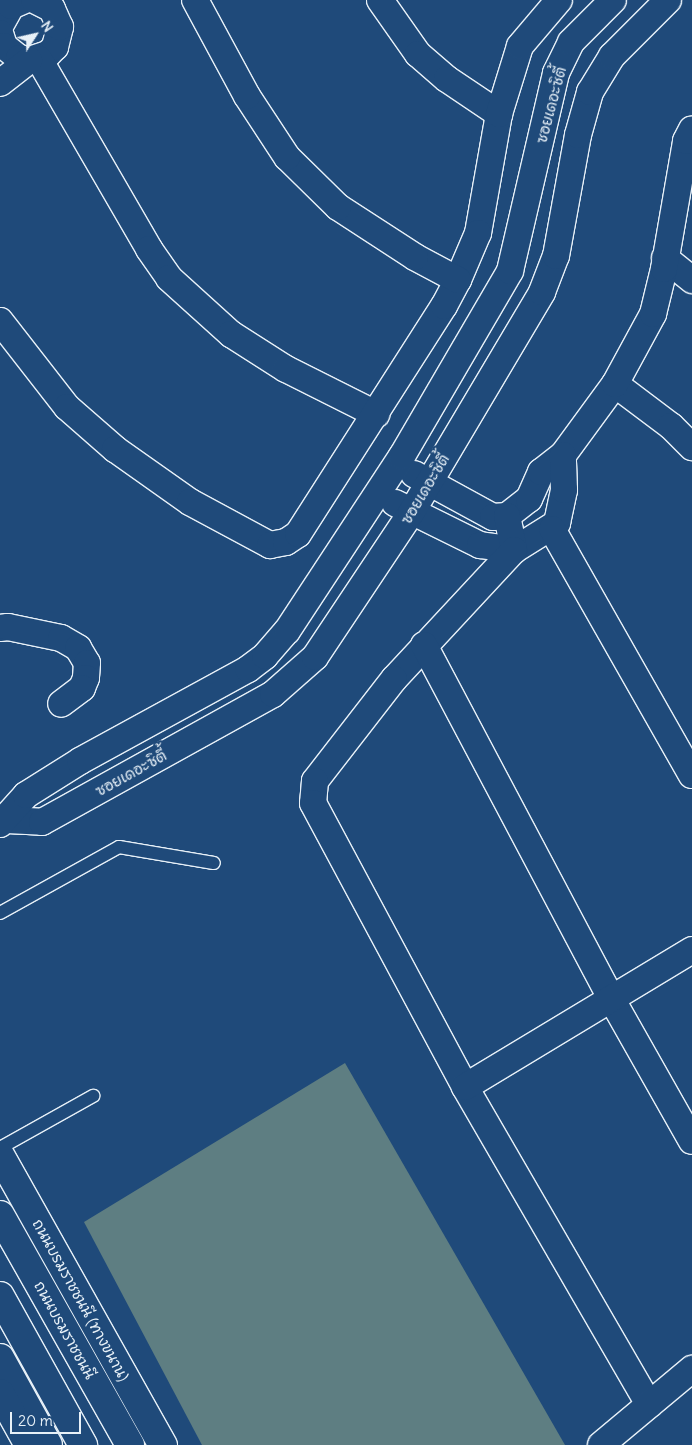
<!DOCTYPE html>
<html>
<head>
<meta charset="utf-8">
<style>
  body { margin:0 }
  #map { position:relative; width:692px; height:1445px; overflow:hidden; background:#1f4a7a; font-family:Delius,"Playpen Sans Thai",sans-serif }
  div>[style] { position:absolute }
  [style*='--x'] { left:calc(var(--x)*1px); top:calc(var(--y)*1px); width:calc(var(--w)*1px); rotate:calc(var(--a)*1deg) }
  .green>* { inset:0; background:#5e7e82 }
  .roads { filter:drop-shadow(1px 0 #e8f1f8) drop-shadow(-1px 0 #e8f1f8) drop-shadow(0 1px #e8f1f8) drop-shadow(0 -1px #e8f1f8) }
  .lane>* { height:12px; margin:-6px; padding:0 6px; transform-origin:6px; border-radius:6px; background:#1f4a7a }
  .street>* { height:26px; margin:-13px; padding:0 13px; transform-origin:13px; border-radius:13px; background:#1f4a7a }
  .secondary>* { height:28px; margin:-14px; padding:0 14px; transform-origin:14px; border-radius:14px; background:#1f4a7a }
  .primary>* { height:28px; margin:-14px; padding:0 14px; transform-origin:14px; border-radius:14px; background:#1f4a7a }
  .highway>* { height:28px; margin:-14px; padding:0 14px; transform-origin:14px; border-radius:14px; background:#1f4a7a }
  span { translate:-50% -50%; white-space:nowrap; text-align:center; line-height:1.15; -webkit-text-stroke:4.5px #1f4a7a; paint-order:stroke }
  .street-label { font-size:15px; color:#e8f1f8 }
  .north { position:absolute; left:10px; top:10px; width:50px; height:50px; -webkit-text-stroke:4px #1f4a7a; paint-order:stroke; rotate:55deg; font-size:14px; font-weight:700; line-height:20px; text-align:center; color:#e8f1f8 }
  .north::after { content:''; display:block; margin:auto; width:18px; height:22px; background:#e8f1f8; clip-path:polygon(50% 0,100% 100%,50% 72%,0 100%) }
  .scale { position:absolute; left:10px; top:1412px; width:71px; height:22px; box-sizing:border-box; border:2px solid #e8f1f8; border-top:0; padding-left:6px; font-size:15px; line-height:18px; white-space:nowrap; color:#e8f1f8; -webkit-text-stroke:4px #1f4a7a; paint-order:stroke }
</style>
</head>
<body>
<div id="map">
  <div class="green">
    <i style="clip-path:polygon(345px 1063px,565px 1445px,202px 1445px,84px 1222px)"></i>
  </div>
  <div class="roads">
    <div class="lane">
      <i style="--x:0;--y:913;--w:136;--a:-29"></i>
      <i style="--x:119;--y:847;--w:96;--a:9.6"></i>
      <i style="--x:0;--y:1148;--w:107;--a:-29.2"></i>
    </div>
    <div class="street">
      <i style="--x:380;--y:0;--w:66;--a:54.9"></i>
      <i style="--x:418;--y:54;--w:38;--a:41"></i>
      <i style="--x:447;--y:79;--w:63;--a:33.9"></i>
      <i style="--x:499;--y:114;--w:121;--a:100"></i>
      <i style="--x:478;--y:233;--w:51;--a:113.1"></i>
      <i style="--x:0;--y:26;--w:23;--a:-61"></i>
      <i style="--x:11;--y:6;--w:15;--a:-23"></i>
      <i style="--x:0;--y:33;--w:14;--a:73"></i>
      <i style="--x:4;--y:46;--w:19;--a:39"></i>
      <i style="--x:19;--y:58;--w:10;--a:11"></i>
      <i style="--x:29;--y:60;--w:20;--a:-18"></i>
      <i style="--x:48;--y:54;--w:10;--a:-45"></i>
      <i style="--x:55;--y:47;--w:21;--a:-76"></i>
      <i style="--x:60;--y:27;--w:20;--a:-114"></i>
      <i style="--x:52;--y:9;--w:20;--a:-153"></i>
      <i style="--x:39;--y:59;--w:220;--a:59.9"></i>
      <i style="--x:149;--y:249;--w:35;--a:55"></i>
      <i style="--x:169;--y:278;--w:84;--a:42.1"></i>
      <i style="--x:231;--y:334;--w:65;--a:32.5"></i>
      <i style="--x:286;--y:369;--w:101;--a:26.6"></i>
      <i style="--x:0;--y:83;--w:37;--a:-38"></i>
      <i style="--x:499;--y:114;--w:71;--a:-72.8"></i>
      <i style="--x:520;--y:46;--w:60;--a:-49.7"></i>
      <i style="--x:665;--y:258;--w:35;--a:39"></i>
      <i style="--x:0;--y:321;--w:109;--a:52.1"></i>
      <i style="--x:67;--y:407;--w:64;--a:41.2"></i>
      <i style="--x:115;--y:449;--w:92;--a:35.2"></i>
      <i style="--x:190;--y:502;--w:91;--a:28.3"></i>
      <i style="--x:270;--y:545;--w:16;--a:-11"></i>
      <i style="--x:286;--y:542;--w:14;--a:-34"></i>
      <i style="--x:298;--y:534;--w:271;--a:-57.4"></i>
      <i style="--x:444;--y:306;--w:30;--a:-62"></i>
      <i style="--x:458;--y:280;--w:49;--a:-151.9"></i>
      <i style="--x:415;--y:257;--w:92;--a:-147"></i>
      <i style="--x:338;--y:207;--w:71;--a:-135.6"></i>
      <i style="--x:287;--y:157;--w:73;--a:-123.3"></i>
      <i style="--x:247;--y:96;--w:109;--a:-118.4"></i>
      <i style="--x:615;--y:384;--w:70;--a:36.9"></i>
      <i style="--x:671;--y:426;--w:30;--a:45"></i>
      <i style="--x:414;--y:474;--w:90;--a:28.6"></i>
      <i style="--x:493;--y:517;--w:14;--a:-4"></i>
      <i style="--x:507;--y:516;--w:28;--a:-38"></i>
      <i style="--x:529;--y:499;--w:30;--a:-66"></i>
      <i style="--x:541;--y:472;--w:28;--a:-38"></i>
      <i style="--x:563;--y:455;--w:88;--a:-53.8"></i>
      <i style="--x:615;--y:384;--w:80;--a:-61.5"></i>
      <i style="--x:653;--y:314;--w:46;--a:-76.3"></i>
      <i style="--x:664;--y:269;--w:130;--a:-80.2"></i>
      <i style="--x:686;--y:141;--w:13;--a:-63"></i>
      <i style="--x:395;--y:503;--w:95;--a:26.3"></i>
      <i style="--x:480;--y:545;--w:34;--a:8"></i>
      <i style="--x:514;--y:550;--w:51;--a:-32.1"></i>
      <i style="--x:557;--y:523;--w:34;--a:-78"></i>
      <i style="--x:564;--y:490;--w:35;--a:-92"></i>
      <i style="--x:507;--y:516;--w:35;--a:78"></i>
      <i style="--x:514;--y:550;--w:176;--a:132.9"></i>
      <i style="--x:394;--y:679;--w:129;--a:127.8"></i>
      <i style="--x:315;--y:781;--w:22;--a:95"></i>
      <i style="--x:313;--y:803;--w:322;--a:61.8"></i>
      <i style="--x:465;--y:1087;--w:367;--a:59.9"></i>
      <i style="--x:552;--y:529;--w:283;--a:60.4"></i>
      <i style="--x:0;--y:628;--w:8;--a:-7"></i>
      <i style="--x:8;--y:627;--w:54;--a:11.7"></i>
      <i style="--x:61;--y:638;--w:20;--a:30"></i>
      <i style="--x:78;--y:648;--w:17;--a:59"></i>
      <i style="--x:87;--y:663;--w:15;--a:94"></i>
      <i style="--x:86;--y:678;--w:11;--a:112"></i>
      <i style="--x:82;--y:688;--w:26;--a:143"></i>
      <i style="--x:424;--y:645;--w:399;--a:62.1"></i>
      <i style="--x:611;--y:998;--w:164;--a:60.5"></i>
      <i style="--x:7;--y:820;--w:35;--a:3"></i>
      <i style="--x:42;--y:822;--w:264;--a:-29"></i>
      <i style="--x:273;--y:694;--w:56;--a:-41.4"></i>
      <i style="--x:315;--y:657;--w:173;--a:-56.3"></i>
      <i style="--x:411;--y:513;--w:257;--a:-59.3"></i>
      <i style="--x:542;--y:292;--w:39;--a:-69"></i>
      <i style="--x:556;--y:256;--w:123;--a:-79.7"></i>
      <i style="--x:578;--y:135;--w:45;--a:-74.4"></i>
      <i style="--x:590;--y:92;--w:42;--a:-58.6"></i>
      <i style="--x:612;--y:56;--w:79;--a:-45"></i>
      <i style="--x:0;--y:824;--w:39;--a:-48"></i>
      <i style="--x:26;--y:795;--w:64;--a:-32.2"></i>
      <i style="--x:80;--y:761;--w:192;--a:-28.7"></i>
      <i style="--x:248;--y:669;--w:21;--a:-37"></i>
      <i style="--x:265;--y:656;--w:33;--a:-49"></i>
      <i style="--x:287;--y:631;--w:209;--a:-56.7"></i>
      <i style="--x:402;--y:456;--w:214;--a:-59.7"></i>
      <i style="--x:510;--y:271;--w:203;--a:-76.9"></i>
      <i style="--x:556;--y:73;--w:34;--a:-64"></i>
      <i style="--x:571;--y:42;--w:59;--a:-45"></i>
      <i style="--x:465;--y:1087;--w:265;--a:-31.1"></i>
      <i style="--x:601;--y:1445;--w:119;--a:-39.9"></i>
    </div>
    <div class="secondary">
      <i style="--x:0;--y:1155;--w:333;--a:60.7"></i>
    </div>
    <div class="primary">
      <i style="--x:0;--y:1296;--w:171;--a:60.9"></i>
      <i style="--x:0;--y:1358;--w:99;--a:61.1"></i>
    </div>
    <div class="highway">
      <i style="--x:0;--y:1215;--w:264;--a:60.5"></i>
      <i style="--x:0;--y:1393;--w:60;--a:60.9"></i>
    </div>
  </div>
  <div class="street-label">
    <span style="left:551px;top:105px;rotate:-75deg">ซอยเดอะซิตี้</span>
    <span style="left:425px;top:489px;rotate:-59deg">ซอยเดอะซิตี้</span>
    <span style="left:131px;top:773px;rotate:-29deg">ซอยเดอะซิตี้</span>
    <span style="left:81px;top:1300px;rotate:61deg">ถนนบรมราชชนนี (ทางขนาน)</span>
    <span style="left:65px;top:1330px;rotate:61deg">ถนนบรมราชชนนี</span>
  </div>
  <div class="north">N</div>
  <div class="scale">20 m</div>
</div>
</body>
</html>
